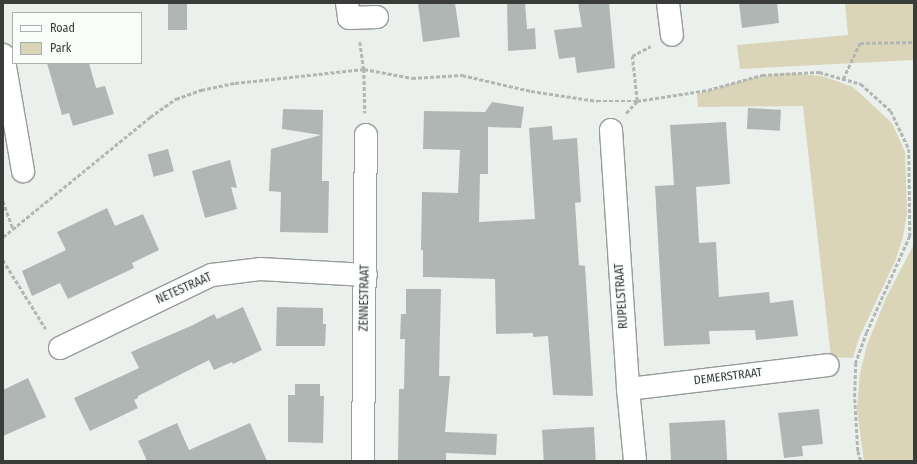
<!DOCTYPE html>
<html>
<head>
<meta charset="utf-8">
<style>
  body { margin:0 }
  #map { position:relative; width:917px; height:464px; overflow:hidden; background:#ebf0ec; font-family:"Fira Sans Condensed",sans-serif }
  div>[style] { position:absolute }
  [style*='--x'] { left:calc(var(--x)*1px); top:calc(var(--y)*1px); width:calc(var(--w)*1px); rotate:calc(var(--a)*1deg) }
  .green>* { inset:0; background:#dad4b8 }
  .building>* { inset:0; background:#b0b6b4; transform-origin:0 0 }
  .path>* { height:2.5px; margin-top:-1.25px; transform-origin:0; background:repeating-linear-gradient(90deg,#b3b7b4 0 4px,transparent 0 6px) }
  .roads { filter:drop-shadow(1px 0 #989c98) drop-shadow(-1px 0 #989c98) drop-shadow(0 1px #989c98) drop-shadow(0 -1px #989c98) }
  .minor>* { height:22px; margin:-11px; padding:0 11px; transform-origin:11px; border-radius:11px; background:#fff }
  span { translate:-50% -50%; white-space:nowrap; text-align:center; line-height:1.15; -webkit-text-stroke:3px #f8fdf9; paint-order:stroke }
  .street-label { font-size:12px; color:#3a3c3a }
  .frame { position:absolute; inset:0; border:4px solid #3a3c3a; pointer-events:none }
  .legend { position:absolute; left:12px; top:12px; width:130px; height:52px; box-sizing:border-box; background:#f8fdf9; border:1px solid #acb0ad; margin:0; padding:5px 7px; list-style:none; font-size:12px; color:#3a3c3a }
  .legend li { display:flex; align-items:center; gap:8px; height:20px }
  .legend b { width:20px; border:1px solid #acb0ad }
</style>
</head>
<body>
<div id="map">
  <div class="green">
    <i style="clip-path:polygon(845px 3px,914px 3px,914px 60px,740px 69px,737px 45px,848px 35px)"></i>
    <i style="clip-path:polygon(786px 73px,822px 76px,853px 87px,892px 123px,905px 152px,907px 213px,903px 237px,896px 259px,859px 338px,853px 358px,831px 357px,803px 106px,698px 107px,697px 94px,755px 77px)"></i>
    <i style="clip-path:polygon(914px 244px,914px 461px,864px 461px,857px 410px,860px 373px,867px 345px,886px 298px)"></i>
  </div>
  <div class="building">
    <i style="left:168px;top:3px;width:19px;height:27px"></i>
    <i style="clip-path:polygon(418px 3px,455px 3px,460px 37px,423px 42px)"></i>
    <i style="clip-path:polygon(507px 3px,525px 3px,527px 29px,535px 28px,536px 49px,508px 51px)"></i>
    <i style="clip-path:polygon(578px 3px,609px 3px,615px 68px,577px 73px,575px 57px,559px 59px,554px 30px,582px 27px)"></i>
    <i style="clip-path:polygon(739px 3px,777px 3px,779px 23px,742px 28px)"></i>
    <i style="clip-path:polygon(47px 63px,89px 63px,96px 88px,105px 86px,114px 114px,73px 126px,69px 113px,62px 115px)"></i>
    <i style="clip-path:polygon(492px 102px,524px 107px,521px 128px,488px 127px,488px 174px,480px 174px,479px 222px,535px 219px,529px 128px,552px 126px,553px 140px,577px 138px,581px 202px,575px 203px,579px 265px,585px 266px,593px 396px,553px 395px,548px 336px,533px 337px,533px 333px,496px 334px,495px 279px,423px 277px,423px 250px,421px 250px,422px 192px,458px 193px,460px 150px,423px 149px,424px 111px,485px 112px)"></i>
    <i style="left:748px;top:108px;width:33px;height:21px;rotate:3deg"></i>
    <i style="clip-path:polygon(283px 109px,323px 110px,322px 170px,322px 181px,329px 181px,328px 233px,280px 232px,281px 192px,269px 191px,271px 149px,321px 135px,282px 129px)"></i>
    <i style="clip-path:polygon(726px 122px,730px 184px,696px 187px,699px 243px,716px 242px,719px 297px,769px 292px,770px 303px,793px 300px,798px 336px,756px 340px,755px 330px,709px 331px,710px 344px,664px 346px,655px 186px,674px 185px,670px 125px)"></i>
    <i style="left:168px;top:149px;width:23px;height:21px;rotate:75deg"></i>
    <i style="clip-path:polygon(230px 160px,237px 188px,231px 187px,237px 209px,205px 218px,192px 171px)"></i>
    <i style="clip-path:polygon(107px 208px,115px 226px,143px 214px,159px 250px,132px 263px,134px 268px,68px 299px,60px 283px,32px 296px,22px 271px,66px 250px,57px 232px)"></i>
    <i style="clip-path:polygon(406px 289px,441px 289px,439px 376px,450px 376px,445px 432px,497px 434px,496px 455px,446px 453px,446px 461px,398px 461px,399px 389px,404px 389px,405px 339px,400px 339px,401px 314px,406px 314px)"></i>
    <i style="clip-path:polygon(243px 307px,262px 350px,233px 364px,232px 362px,214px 370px,209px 360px,138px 396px,138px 398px,134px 400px,138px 408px,90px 431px,74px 398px,139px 368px,131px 352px,193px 325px,214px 314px,217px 319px)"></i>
    <i style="clip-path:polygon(277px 307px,323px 308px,323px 324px,326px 324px,325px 346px,276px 346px)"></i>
    <i style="clip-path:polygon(28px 378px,46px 417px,3px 436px,3px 390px)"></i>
    <i style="clip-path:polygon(295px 384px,320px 384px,320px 396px,324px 396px,323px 443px,288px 442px,288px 395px,295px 395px)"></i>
    <i style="clip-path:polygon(819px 409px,823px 444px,802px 446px,803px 456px,784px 458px,778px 413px)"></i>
    <i style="left:725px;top:420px;width:41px;height:56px;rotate:87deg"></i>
    <i style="clip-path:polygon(177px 423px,189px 450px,250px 423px,267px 461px,147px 461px,138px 441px)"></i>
    <i style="left:594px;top:427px;width:34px;height:52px;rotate:87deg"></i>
  </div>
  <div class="path">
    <i style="--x:360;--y:42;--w:27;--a:82"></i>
    <i style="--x:364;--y:69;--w:44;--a:88.7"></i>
    <i style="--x:843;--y:79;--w:40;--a:-65"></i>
    <i style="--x:860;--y:43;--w:54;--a:-1.1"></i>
    <i style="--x:626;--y:113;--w:16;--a:-47"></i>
    <i style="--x:637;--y:101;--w:45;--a:-96.3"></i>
    <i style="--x:632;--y:56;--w:21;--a:-28"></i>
    <i style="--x:3;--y:201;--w:30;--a:70"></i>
    <i style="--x:3;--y:237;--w:190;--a:-39.2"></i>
    <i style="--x:150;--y:117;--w:32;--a:-35"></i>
    <i style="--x:176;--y:99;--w:27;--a:-20"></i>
    <i style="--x:201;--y:90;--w:35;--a:-12"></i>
    <i style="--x:235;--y:83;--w:130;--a:-6.2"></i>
    <i style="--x:364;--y:69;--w:49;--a:10.6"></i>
    <i style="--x:412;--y:78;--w:50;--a:-3.4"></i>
    <i style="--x:462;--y:75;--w:71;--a:13.1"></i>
    <i style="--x:531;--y:91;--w:67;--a:8.6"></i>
    <i style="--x:597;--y:101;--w:40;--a:0"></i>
    <i style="--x:637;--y:101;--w:72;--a:-8.8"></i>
    <i style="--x:708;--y:90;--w:56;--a:-15.5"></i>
    <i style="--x:762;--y:75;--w:57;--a:-3"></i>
    <i style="--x:819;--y:72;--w:44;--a:15.9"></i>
    <i style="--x:861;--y:84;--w:40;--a:42"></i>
    <i style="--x:891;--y:111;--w:42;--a:64.7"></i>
    <i style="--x:909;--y:149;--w:87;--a:89.3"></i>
    <i style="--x:910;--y:236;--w:105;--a:114.1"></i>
    <i style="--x:867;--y:332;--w:33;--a:110"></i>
    <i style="--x:856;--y:363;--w:36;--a:92"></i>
    <i style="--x:855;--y:399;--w:52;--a:86.7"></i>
    <i style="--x:858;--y:451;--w:10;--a:73"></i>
    <i style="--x:3;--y:260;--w:81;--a:58.1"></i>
  </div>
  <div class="roads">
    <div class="minor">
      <i style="--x:347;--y:3;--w:15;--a:82"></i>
      <i style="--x:349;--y:18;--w:28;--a:-2"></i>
      <i style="--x:668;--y:3;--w:32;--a:83"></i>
      <i style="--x:3;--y:55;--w:118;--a:80.2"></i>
      <i style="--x:611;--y:130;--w:260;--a:86.2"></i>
      <i style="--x:628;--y:389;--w:72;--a:84.4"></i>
      <i style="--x:60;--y:348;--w:169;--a:-25.7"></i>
      <i style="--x:212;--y:275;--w:48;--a:-7.1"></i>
      <i style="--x:260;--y:269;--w:106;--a:3.2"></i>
      <i style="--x:628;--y:389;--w:201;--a:-6.8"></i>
      <i style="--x:363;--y:461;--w:326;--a:-89.5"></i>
    </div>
  </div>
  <div class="street-label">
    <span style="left:184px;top:289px;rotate:-24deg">NETESTRAAT</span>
    <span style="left:622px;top:296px;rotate:-94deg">RUPELSTRAAT</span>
    <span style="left:365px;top:298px;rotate:-89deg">ZENNESTRAAT</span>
    <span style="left:728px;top:377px;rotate:-7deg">DEMERSTRAAT</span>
  </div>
  <div class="frame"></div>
  <ul class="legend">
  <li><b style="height:5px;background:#fff"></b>Road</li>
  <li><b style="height:11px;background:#dad4b8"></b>Park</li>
  </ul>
</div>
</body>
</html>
